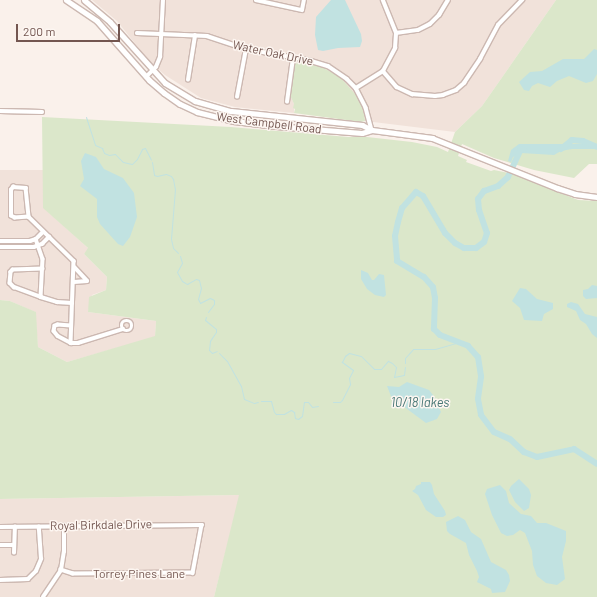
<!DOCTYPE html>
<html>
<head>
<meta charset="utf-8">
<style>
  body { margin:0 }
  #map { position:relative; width:597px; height:597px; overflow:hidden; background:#faf1eb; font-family:Barlow,sans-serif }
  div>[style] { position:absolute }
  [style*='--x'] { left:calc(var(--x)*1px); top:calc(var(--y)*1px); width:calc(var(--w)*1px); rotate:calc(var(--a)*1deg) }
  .residential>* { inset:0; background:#f1e2da }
  .green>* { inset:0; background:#dbe7ca }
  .water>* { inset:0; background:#c1e2e1 }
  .stream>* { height:1px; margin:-0.5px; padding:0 0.5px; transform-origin:0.5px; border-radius:0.5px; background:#c1e2e1 }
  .river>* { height:6px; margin:-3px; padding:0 3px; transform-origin:3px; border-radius:3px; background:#c1e2e1 }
  .roads { filter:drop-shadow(1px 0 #ccb8b1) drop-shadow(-1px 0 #ccb8b1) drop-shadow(0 1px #ccb8b1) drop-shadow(0 -1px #ccb8b1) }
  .minor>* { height:3.5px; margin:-1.75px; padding:0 1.75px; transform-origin:1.75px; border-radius:1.75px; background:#fff }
  .minor>.ring { margin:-1.75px; padding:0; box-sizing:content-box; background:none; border:3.5px solid #fff; border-radius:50% }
  .secondary>* { height:5px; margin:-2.5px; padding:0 2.5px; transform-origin:2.5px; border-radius:2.5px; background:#fff }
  span { translate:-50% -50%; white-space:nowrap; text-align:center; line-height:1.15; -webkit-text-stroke:3px #fdf6f1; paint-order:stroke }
  .street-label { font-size:12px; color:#735650 }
  .water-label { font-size:13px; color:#467675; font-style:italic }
  .scale { position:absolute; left:16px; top:24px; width:104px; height:18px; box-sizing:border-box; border:2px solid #735650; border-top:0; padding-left:5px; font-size:12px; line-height:14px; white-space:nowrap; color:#735650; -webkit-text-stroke:3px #fdf6f1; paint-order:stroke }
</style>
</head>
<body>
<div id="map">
  <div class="residential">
    <i style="clip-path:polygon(92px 0,556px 0,482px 106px,455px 132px,365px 121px,340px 77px,322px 67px,300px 62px,295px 64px,290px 94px,294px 104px,294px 113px,235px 107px,201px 98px,165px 75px,150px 62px,117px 21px)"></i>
    <i style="clip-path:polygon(0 170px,43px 170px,44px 208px,89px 249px,84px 254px,107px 277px,106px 290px,92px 295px,88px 312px,156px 321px,155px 337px,67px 362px,38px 347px,35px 312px,10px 301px,0 300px)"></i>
    <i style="clip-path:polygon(240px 495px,214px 597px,0 597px,0 499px)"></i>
  </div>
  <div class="green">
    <i style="clip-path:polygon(556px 0,597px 0,597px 164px,589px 164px,574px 178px,534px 170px,494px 158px,462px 144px,458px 156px,467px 160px,466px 162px,491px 171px,494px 170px,513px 174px,578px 200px,597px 201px,597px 597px,214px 597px,239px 495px,0 499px,0 300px,10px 301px,36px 312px,38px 347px,67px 362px,155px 336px,156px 321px,88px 312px,89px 297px,106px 290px,107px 277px,84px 254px,88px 248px,43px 208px,42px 117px,231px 127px,348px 137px,367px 137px,412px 142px,437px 147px,448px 152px,455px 132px,482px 106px)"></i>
    <i style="clip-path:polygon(300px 62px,322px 67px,340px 77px,356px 95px,363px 107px,365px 121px,361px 122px,294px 113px,295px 109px,293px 108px,294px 104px,290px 95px,295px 64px)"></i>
  </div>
  <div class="water">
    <i style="clip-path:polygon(331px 0,345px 0,361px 34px,362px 41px,360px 47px,338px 48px,323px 51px,318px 50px,315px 35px,316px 17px)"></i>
    <i style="clip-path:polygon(594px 49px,597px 50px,597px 74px,593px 81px,586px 83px,569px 76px,557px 81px,550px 87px,538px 83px,532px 86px,529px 91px,524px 90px,519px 82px,530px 72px,542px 71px,563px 59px,584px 59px)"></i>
    <i style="clip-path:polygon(519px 144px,597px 144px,597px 149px,572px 149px,561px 151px,554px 155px,521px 153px,513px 157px,511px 162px,508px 161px,511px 150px)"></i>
    <i style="clip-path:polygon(85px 153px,96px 157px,104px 169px,123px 178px,134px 193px,137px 217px,130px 237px,123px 246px,118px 244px,100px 224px,97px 217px,97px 199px,80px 186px,84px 179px,81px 161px)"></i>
    <i style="clip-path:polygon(361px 270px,368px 273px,372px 280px,374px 280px,379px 274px,384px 275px,386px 295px,384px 297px,375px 295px,367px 289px,361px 279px)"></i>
    <i style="clip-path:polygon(592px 285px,597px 286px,597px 298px,586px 299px,583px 296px,583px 290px,588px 289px)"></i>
    <i style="clip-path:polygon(520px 288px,526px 289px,537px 299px,553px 303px,553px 309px,544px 314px,542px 321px,524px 320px,520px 308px,512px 301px)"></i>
    <i style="clip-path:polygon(571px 302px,578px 304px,585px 314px,597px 317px,597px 338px,592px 334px,586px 324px,580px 320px,576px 311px,567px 307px,567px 304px)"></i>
    <i style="clip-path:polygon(407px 382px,429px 390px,433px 395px,441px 412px,437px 419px,426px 423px,403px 406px,394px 404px,387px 386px,399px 387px)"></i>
    <i style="clip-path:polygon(519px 479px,529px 489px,531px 495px,529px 508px,524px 511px,515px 502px,509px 490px,511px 486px)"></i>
    <i style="clip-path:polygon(421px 482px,430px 482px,432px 485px,434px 494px,445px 511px,446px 515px,443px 517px,436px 517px,426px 510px,418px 495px,412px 491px,415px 489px,416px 486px,421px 484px)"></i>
    <i style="clip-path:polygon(500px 485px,506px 491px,509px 503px,521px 514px,531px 516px,537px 523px,546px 523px,566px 531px,566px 541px,562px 557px,565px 579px,557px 585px,546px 583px,537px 576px,533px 565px,532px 551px,525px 533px,520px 530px,513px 535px,507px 536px,501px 533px,492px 515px,485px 494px,487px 489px)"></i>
    <i style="clip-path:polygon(458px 516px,465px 520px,471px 532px,481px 539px,491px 562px,506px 570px,509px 575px,510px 581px,505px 592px,492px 593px,491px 589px,477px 582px,479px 577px,477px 571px,469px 555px,466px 543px,450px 534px,447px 531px,446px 522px)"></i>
  </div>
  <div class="stream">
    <i style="--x:86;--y:117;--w:29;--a:72"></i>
    <i style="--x:95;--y:145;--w:8;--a:23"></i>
    <i style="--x:102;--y:148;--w:5;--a:68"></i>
    <i style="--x:104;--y:153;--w:5;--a:22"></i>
    <i style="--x:109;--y:155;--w:6;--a:-9"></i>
    <i style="--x:115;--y:154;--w:11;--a:45"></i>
    <i style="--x:123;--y:162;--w:9;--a:13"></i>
    <i style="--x:132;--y:164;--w:7;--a:-45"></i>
    <i style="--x:137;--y:159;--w:11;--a:-63"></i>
    <i style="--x:142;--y:149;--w:3;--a:-18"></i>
    <i style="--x:145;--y:148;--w:13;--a:63"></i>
    <i style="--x:152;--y:162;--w:13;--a:81"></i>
    <i style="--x:154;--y:175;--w:3;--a:18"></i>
    <i style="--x:157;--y:176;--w:9;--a:-13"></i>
    <i style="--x:166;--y:174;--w:5;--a:22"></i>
    <i style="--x:171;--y:176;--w:4;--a:56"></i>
    <i style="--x:173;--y:179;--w:10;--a:79"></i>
    <i style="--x:175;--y:189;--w:50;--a:94.6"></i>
    <i style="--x:171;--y:239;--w:9;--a:77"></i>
    <i style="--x:173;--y:248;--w:7;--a:45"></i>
    <i style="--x:180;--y:256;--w:7;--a:74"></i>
    <i style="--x:182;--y:263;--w:10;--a:119"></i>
    <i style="--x:177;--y:272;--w:10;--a:61"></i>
    <i style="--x:182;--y:281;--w:6;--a:31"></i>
    <i style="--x:187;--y:284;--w:10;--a:-29"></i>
    <i style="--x:196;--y:279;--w:3;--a:18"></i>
    <i style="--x:199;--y:280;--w:8;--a:76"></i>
    <i style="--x:201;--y:288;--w:11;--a:105"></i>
    <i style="--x:198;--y:299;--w:4;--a:63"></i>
    <i style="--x:200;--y:303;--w:11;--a:-27"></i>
    <i style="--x:210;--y:298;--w:4;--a:27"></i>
    <i style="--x:214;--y:300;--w:4;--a:90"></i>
    <i style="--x:214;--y:304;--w:10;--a:127"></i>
    <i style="--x:206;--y:317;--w:3;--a:108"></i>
    <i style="--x:205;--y:320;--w:14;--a:39"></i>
    <i style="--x:216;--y:329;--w:3;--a:90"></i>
    <i style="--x:216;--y:332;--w:11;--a:124"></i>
    <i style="--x:210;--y:341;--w:9;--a:96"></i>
    <i style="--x:209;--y:350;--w:4;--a:45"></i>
    <i style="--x:212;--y:353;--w:5;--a:-22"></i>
    <i style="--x:219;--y:353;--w:11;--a:45"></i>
    <i style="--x:227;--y:361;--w:29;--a:61"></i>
    <i style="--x:241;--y:386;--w:13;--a:77"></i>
    <i style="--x:244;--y:399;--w:11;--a:22"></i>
    <i style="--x:254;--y:403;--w:4;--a:-14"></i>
    <i style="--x:405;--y:363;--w:5;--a:-90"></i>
    <i style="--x:405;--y:358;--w:12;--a:-48"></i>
    <i style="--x:413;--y:349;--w:22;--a:0"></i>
    <i style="--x:435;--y:349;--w:25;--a:-16"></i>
    <i style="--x:261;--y:401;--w:10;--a:0"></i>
    <i style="--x:271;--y:401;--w:11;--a:75"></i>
    <i style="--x:274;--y:412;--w:3;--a:45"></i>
    <i style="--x:276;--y:414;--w:8;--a:0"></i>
    <i style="--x:284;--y:414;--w:8;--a:-30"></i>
    <i style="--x:291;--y:410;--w:4;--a:34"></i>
    <i style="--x:294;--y:412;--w:6;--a:81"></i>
    <i style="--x:295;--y:418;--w:3;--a:18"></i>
    <i style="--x:298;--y:419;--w:5;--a:-37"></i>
    <i style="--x:302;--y:416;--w:14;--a:-82"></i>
    <i style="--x:304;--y:402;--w:4;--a:0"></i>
    <i style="--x:308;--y:402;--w:6;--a:51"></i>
    <i style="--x:312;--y:407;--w:6;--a:-9"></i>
    <i style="--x:333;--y:402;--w:7;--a:0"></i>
    <i style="--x:340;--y:402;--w:3;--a:-45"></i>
    <i style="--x:342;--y:400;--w:18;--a:-63"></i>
    <i style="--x:350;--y:384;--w:6;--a:-99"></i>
    <i style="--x:349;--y:378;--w:9;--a:-63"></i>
    <i style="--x:353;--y:370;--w:14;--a:-144"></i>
    <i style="--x:342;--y:362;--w:7;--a:-63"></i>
    <i style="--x:345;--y:356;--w:5;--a:-37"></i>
    <i style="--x:349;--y:353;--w:12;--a:14"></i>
    <i style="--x:361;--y:356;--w:18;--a:45"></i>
    <i style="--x:374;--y:369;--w:7;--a:0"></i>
    <i style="--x:381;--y:369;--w:11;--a:-49"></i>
    <i style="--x:388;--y:361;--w:4;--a:27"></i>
    <i style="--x:392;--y:363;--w:6;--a:45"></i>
    <i style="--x:396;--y:367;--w:10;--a:101"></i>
    <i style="--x:394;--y:377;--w:10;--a:-11"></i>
    <i style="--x:404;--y:375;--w:8;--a:-83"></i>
  </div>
  <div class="river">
    <i style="--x:561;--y:149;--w:14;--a:-39"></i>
    <i style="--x:572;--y:140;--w:11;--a:5"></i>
    <i style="--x:583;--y:141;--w:15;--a:23"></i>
    <i style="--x:524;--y:150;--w:3;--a:-162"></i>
    <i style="--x:521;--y:149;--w:31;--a:115"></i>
    <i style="--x:508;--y:177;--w:13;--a:138"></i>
    <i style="--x:498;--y:186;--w:15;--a:160"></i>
    <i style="--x:484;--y:191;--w:10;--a:127"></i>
    <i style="--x:478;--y:199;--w:11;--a:85"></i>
    <i style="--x:479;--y:210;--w:24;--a:71"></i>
    <i style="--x:487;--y:233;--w:9;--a:108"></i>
    <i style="--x:484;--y:242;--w:10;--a:143"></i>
    <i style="--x:476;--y:248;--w:12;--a:180"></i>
    <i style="--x:464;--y:248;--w:10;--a:-151"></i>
    <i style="--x:455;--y:243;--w:14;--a:-135"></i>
    <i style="--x:445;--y:233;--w:43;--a:-120.7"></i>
    <i style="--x:423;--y:196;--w:8;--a:-150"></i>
    <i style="--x:416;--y:192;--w:21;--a:131"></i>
    <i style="--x:402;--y:208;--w:15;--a:106"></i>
    <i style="--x:398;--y:222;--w:14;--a:102"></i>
    <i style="--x:395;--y:236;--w:25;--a:85"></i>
    <i style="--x:397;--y:261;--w:31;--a:31"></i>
    <i style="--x:424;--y:277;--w:13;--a:48"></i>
    <i style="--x:433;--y:287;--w:11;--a:80"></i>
    <i style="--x:435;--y:298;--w:31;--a:92"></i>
    <i style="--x:434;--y:329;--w:8;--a:45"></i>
    <i style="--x:440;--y:335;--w:30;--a:21"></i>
    <i style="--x:468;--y:346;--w:15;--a:48"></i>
    <i style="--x:478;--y:357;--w:20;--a:81"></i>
    <i style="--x:481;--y:377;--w:22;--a:98"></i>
    <i style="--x:478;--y:399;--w:16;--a:79"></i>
    <i style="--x:481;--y:415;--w:21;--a:53"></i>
    <i style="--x:494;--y:432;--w:17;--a:24"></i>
    <i style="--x:510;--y:439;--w:19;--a:43"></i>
    <i style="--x:524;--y:452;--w:14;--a:21"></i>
    <i style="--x:537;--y:457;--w:38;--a:-12"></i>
    <i style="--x:574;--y:449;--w:27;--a:33"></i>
  </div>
  <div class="roads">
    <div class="minor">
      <i style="--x:256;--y:0;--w:47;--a:12.3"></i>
      <i style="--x:302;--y:10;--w:10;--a:-79"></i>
      <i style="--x:137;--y:33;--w:70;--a:2.5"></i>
      <i style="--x:207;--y:36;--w:41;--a:18.4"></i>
      <i style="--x:246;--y:49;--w:63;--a:10.1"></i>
      <i style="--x:308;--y:60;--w:21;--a:17"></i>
      <i style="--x:328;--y:66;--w:23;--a:34"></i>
      <i style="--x:347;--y:79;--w:13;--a:45"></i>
      <i style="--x:356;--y:88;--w:22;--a:63"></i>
      <i style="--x:366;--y:108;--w:23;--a:75"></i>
      <i style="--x:396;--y:33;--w:22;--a:-8"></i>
      <i style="--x:418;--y:30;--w:13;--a:-27"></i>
      <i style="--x:430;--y:24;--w:13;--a:-45"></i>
      <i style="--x:439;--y:15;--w:17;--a:-59"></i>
      <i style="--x:383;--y:71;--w:21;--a:49"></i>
      <i style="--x:397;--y:87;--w:17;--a:25"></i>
      <i style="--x:412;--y:94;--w:23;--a:5"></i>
      <i style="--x:435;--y:96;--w:8;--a:-7"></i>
      <i style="--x:443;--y:95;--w:14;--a:-21"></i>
      <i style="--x:456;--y:90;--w:11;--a:-41"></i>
      <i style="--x:464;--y:83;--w:29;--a:-56"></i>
      <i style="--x:480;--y:59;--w:38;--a:-62"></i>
      <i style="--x:498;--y:25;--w:35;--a:-46"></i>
      <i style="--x:146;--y:77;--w:14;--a:-45"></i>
      <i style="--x:156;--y:67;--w:11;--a:-68"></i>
      <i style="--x:160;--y:57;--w:57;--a:-87"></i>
      <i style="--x:188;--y:80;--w:45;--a:-81"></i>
      <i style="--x:356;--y:88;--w:32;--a:-32"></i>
      <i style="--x:383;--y:71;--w:26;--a:-62"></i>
      <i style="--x:395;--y:48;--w:15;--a:-86"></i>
      <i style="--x:396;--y:33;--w:35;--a:-112"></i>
      <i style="--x:237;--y:97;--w:49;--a:-79.4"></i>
      <i style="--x:287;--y:102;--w:44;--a:-82.2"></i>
      <i style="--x:0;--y:111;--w:42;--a:1.4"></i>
      <i style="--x:29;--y:217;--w:14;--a:176"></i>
      <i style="--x:15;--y:218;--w:4;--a:-153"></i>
      <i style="--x:11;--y:216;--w:26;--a:-90"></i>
      <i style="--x:11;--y:190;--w:4;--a:-56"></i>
      <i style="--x:13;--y:187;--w:13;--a:4"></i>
      <i style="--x:26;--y:188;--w:29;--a:84"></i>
      <i style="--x:29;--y:217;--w:63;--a:44.4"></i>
      <i style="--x:74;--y:261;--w:82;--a:92.1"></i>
      <i style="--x:36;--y:239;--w:21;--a:71"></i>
      <i style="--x:43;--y:259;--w:38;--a:93"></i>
      <i style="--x:0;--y:241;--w:30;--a:0"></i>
      <i style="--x:30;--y:241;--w:6;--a:-18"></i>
      <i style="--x:36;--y:239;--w:10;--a:-45"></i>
      <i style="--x:0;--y:247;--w:34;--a:0"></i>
      <i style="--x:34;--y:247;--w:9;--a:-21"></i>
      <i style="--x:42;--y:244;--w:10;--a:-45"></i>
      <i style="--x:43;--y:269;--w:30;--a:178"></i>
      <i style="--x:13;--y:270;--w:3;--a:135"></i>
      <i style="--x:11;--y:272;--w:11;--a:95"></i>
      <i style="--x:10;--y:283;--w:6;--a:45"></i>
      <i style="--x:14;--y:287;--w:29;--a:20"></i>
      <i style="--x:41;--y:297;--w:17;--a:17"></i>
      <i style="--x:57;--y:302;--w:15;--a:4"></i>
      <i style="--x:74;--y:282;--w:13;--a:-4"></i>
      <i style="--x:87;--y:281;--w:18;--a:-133"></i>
      <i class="ring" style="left:122px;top:321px;width:6.5px;height:6.5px"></i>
      <i style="--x:71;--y:326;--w:13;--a:-176"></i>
      <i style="--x:58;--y:325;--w:3;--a:162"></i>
      <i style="--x:55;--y:326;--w:5;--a:101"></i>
      <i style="--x:54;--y:331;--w:6;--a:51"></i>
      <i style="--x:58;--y:336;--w:15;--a:28"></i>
      <i style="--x:71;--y:343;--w:7;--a:0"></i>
      <i style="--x:78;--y:343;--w:47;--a:-17.3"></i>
      <i style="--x:0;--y:527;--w:202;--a:-0.6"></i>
      <i style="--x:202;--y:525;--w:49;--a:100.6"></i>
      <i style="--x:193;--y:573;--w:120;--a:179.5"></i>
      <i style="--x:73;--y:574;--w:13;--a:-162"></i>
      <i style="--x:0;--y:545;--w:14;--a:0"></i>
      <i style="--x:14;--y:553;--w:26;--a:-88"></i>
      <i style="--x:0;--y:580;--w:28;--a:-2"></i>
      <i style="--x:28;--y:579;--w:11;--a:-45"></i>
      <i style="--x:36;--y:571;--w:13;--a:-67"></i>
      <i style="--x:41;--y:559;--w:32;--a:-94"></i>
      <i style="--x:43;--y:597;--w:32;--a:-56"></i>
      <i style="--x:61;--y:570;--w:18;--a:-81"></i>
      <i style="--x:64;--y:552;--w:26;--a:-90"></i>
    </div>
    <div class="secondary">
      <i style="--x:66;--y:0;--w:37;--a:34"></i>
      <i style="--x:97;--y:21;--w:79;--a:48.6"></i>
      <i style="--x:149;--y:80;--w:20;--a:41"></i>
      <i style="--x:164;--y:93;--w:19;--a:35"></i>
      <i style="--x:180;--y:104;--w:19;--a:25"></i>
      <i style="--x:197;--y:112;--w:38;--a:14"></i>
      <i style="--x:234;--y:121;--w:42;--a:6.8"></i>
      <i style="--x:276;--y:126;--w:86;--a:4.7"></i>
      <i style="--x:362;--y:133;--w:10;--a:-17"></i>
      <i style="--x:84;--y:0;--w:34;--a:40"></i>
      <i style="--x:110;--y:22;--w:82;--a:48"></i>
      <i style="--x:165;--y:83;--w:35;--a:31"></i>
      <i style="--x:195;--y:101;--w:37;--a:16"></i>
      <i style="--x:231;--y:111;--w:132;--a:6.1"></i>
      <i style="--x:362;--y:125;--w:11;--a:27"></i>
      <i style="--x:372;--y:130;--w:61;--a:7.6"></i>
      <i style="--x:432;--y:138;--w:135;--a:21.8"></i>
      <i style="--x:557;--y:188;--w:19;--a:18"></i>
      <i style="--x:575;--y:194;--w:22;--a:8"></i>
    </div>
  </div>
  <div class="street-label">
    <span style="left:273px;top:53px;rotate:12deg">Water Oak Drive</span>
    <span style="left:269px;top:123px;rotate:7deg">West Campbell Road</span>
    <span style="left:101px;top:525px;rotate:-1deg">Royal Birkdale Drive</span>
    <span style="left:139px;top:574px">Torrey Pines Lane</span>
  </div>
  <div class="water-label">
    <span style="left:420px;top:402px">10/18 lakes</span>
  </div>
  <div class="scale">200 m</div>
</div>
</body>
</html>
